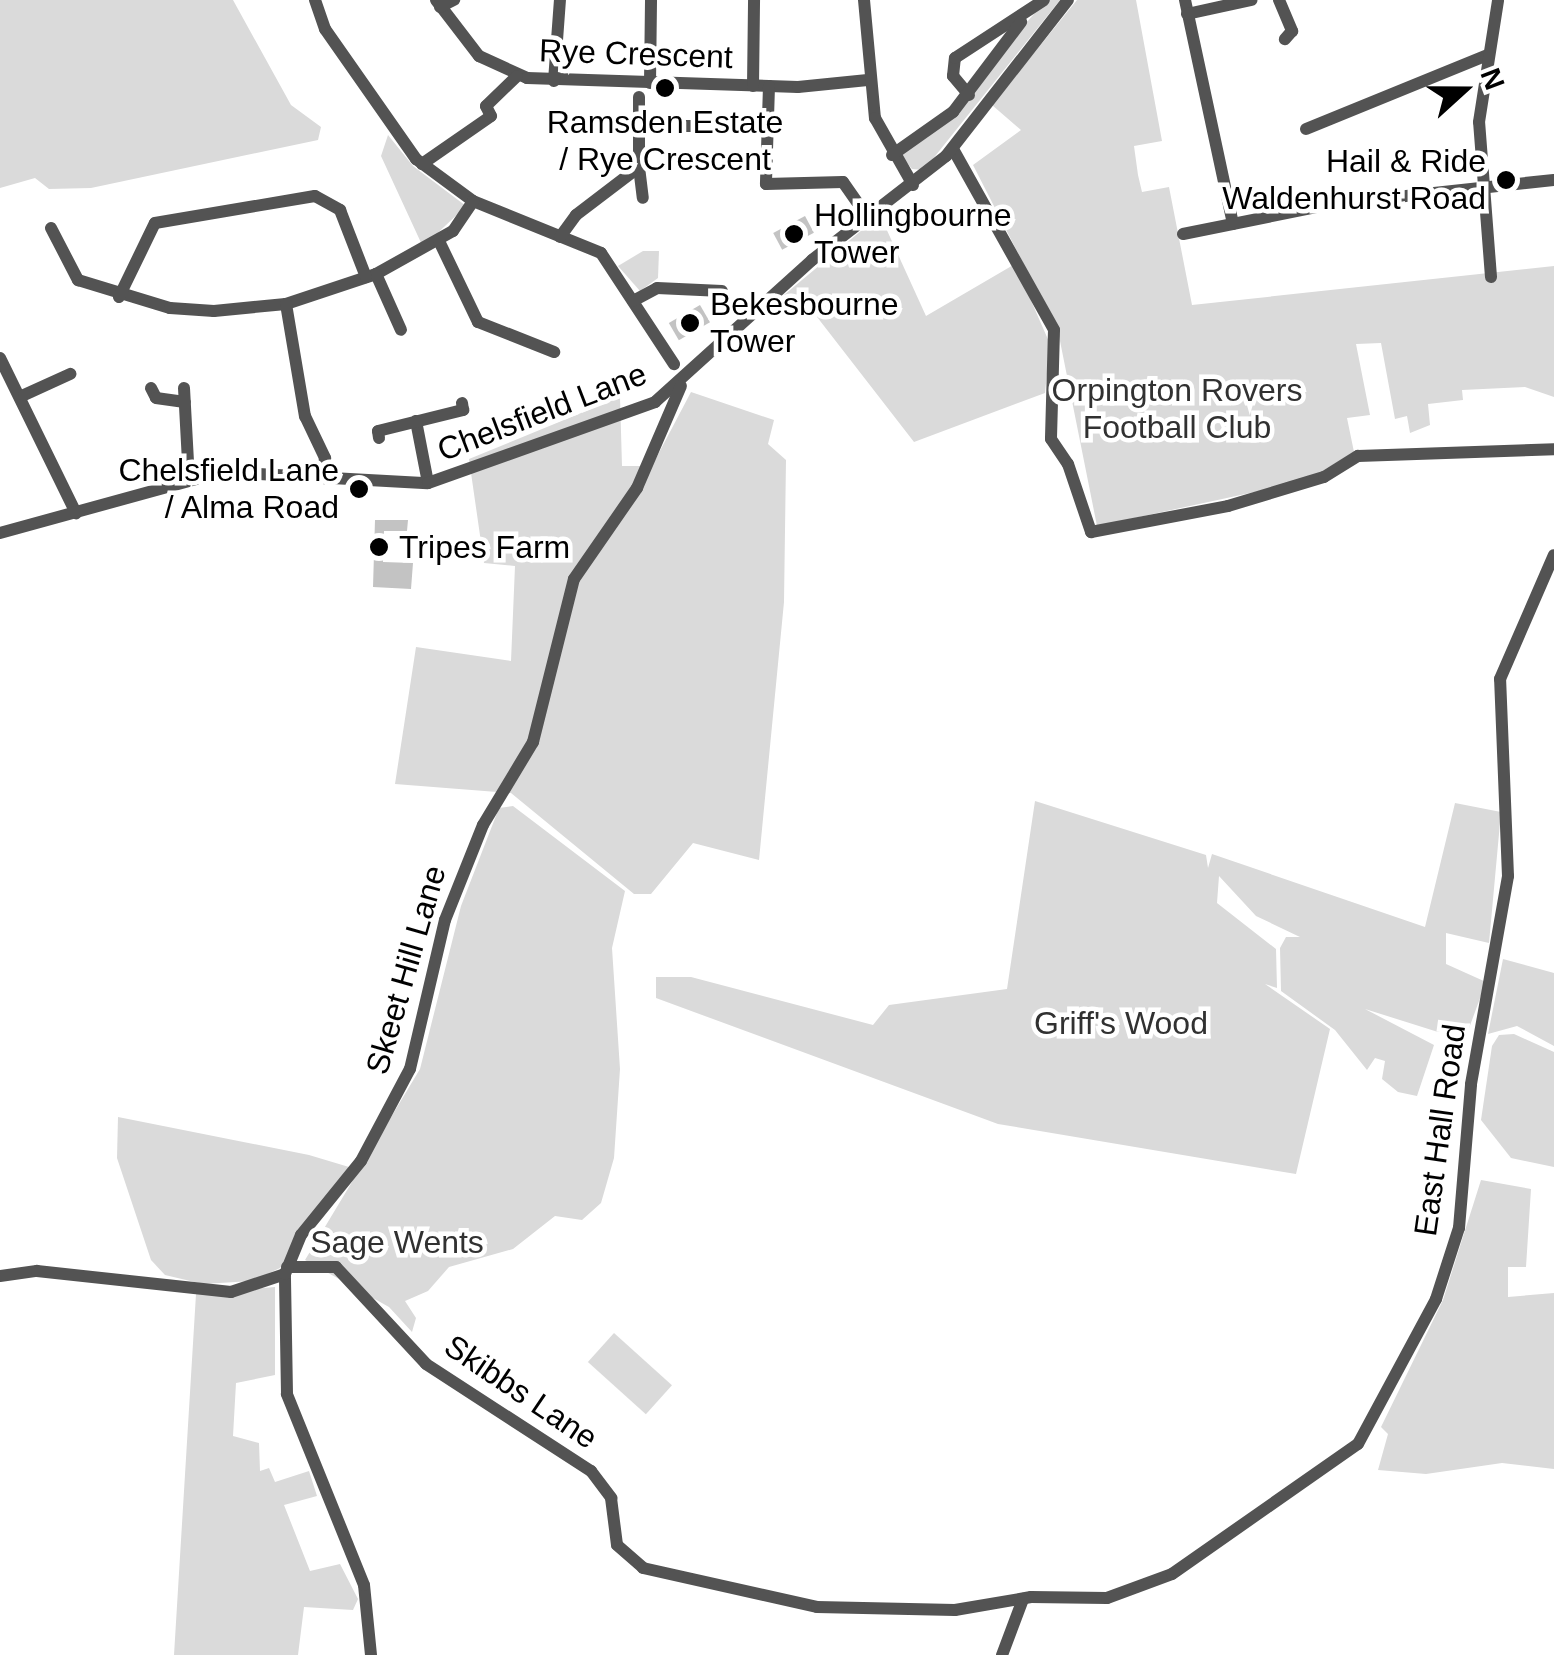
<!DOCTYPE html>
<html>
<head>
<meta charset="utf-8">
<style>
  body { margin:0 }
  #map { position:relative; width:1554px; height:1655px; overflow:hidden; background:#fff; font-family:Arial,sans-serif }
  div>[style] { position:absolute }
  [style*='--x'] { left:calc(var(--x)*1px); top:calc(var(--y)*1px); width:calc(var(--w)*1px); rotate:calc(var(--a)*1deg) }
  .green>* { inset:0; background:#dadada; transform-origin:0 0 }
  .building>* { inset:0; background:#c3c3c3; transform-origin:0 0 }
  .minor>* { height:12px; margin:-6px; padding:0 6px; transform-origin:6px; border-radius:6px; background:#535353 }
  .dots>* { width:28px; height:28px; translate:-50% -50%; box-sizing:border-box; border:5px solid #fff; border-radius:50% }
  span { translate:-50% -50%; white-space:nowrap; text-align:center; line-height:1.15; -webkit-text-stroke:9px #fff; paint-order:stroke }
  .street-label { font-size:32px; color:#000 }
  .poi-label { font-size:32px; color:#000 }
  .right { translate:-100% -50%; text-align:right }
  .left { translate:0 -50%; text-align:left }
  .park-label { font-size:32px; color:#313131 }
  .north { position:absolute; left:1414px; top:40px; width:100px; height:100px; -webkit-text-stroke:8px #fff; paint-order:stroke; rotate:69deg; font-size:28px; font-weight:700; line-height:40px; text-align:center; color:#000 }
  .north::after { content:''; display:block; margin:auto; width:35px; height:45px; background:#000; clip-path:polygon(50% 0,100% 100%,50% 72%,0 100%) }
</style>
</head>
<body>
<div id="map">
  <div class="green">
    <i style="clip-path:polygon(0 0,233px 0,291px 105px,321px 127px,318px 140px,91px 188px,49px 189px,35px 178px,0 188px)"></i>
    <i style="clip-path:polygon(1046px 0,1060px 0,924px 170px,912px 169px,900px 154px,928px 137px)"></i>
    <i style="clip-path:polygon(1077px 0,1136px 0,1162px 141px,1134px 146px,1138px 175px,1142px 192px,1169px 187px,1192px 305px,1554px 266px,1554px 397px,1525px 387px,1462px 390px,1463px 400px,1428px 404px,1430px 425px,1410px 433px,1407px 416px,1395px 419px,1381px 343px,1356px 344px,1370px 415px,1347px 418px,1354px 452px,1306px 481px,1097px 526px,1058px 331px,973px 165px,1021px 130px,992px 105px)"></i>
    <i style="clip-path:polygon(388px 135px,413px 166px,466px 206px,423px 247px,381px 156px)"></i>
    <i style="clip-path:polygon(880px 215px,926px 316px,1015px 264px,1050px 344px,1045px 393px,914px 442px,800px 295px,784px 295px)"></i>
    <i style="clip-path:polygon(643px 251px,659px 251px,658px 278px,640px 291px,618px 266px)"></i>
    <i style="clip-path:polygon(691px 392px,774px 420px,768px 444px,786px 460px,784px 602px,759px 860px,693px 843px,651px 894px,634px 894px,511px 793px,395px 784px,416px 647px,511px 661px,515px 566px,484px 563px,469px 459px,620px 397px,622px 466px,652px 466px)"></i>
    <i style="clip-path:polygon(1035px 801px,1206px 855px,1208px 868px,1212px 854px,1425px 927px,1455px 803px,1501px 812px,1489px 943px,1446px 933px,1446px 964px,1486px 982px,1468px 1031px,1438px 1032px,1365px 1009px,1434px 1045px,1417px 1096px,1398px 1092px,1382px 1079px,1385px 1061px,1375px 1058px,1367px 1070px,1335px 1030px,1281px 991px,1280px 948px,1286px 937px,1300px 937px,1382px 976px,1256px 916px,1219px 876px,1217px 903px,1276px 949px,1277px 988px,1265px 984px,1330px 1029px,1296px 1174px,998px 1124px,656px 998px,656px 977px,691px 977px,873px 1025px,889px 1005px,1007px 989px)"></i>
    <i style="clip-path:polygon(513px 806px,625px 891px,612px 948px,620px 1069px,614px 1158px,601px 1203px,582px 1220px,555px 1216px,513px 1249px,449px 1267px,428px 1291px,405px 1301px,416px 1318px,412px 1332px,389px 1307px,305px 1260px,420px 1069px,461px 906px,499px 808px)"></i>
    <i style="clip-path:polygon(1503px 959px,1554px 973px,1554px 1046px,1517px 1026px,1488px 1034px)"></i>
    <i style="clip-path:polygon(1514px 1034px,1554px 1052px,1554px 1167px,1511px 1158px,1481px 1120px,1492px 1046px,1499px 1035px)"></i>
    <i style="clip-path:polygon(118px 1117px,309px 1155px,349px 1167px,280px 1268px,252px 1281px,203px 1284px,165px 1275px,151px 1260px,117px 1158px)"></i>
    <i style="clip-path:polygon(1481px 1180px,1531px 1189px,1526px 1267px,1508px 1267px,1508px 1297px,1554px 1293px,1554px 1469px,1502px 1463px,1426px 1474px,1378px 1470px,1388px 1434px,1381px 1427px,1443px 1300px)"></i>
    <i style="clip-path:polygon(275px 1287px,275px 1375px,236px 1383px,233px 1436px,259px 1443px,260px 1471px,269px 1468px,275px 1482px,309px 1471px,317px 1496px,284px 1505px,310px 1571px,340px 1564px,358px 1599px,353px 1610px,304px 1607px,298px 1655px,174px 1655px,196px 1294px)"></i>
    <i style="left:614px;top:1333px;width:78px;height:39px;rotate:42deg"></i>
  </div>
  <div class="building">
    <i style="left:805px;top:216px;width:19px;height:36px;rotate:62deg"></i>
    <i style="left:700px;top:305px;width:20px;height:36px;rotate:60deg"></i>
    <i style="clip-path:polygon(375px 520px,408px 520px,407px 531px,384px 531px,383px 562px,413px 563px,411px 589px,373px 587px)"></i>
  </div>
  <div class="minor">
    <i style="--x:315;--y:0;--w:31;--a:71"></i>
    <i style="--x:325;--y:29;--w:159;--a:55"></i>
    <i style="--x:416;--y:159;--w:71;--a:36.4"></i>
    <i style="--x:473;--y:201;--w:138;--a:22.1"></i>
    <i style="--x:601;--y:253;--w:133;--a:56.7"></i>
    <i style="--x:436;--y:0;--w:71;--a:52.5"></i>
    <i style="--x:479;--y:56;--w:53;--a:24.6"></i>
    <i style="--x:527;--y:78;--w:271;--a:1.9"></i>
    <i style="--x:798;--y:87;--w:70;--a:-5.7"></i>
    <i style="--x:864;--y:0;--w:119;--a:84.7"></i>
    <i style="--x:875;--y:118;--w:77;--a:60.4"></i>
    <i style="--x:1185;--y:0;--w:229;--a:77.9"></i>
    <i style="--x:1279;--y:0;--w:34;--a:67"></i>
    <i style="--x:1292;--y:31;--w:11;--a:131"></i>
    <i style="--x:440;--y:7;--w:16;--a:-27"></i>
    <i style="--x:1187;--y:14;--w:66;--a:-12.3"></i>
    <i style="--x:554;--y:81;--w:81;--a:-85.8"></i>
    <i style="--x:650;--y:83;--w:83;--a:-89.3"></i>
    <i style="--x:753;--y:86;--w:86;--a:-89.3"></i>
    <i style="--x:769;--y:86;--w:98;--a:91.8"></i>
    <i style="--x:766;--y:184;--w:77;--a:-1.5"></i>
    <i style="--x:843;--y:182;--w:28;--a:55"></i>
    <i style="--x:969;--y:95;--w:25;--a:-130"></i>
    <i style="--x:953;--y:76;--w:18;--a:-84"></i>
    <i style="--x:955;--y:58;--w:106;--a:-33.1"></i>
    <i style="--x:684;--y:126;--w:84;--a:0"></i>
    <i style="--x:1306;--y:129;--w:196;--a:-22.2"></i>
    <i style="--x:953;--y:149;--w:207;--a:60.8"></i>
    <i style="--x:1054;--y:330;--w:109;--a:91.6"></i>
    <i style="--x:1051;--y:439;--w:30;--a:56"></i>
    <i style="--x:1068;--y:464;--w:72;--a:71.3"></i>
    <i style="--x:1091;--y:532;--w:139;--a:-10.7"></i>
    <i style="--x:1228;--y:506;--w:100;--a:-16.8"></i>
    <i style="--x:1324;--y:477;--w:40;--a:-32"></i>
    <i style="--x:1358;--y:456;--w:196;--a:-2"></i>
    <i style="--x:892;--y:155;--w:75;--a:-35.2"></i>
    <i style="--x:953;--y:112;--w:113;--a:-52.9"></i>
    <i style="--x:422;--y:164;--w:84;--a:-34.8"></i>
    <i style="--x:491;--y:116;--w:11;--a:-117"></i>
    <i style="--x:486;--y:106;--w:43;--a:-44.1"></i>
    <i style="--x:639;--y:167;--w:31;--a:83"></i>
    <i style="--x:51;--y:228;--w:59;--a:62.6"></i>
    <i style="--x:78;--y:280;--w:96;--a:16.9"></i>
    <i style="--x:170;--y:308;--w:44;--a:3.9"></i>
    <i style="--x:214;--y:311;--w:72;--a:-5.6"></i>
    <i style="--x:286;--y:304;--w:95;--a:-18.4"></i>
    <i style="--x:376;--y:274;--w:88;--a:-29.2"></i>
    <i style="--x:453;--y:231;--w:36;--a:-56"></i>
    <i style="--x:1183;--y:234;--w:152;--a:-11.4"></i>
    <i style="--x:1332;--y:204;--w:223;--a:-6.2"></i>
    <i style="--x:560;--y:237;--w:27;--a:-54"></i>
    <i style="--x:576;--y:215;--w:79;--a:-37.3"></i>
    <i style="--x:639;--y:167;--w:70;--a:-90"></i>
    <i style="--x:439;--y:241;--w:90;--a:64.3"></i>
    <i style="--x:478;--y:322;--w:82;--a:21.5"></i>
    <i style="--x:376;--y:274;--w:61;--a:65.9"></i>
    <i style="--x:1491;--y:277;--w:155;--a:-94.4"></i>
    <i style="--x:1479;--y:122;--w:123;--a:-81.1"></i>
    <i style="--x:119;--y:297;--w:82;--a:-64.1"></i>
    <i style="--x:155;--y:223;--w:162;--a:-9.6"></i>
    <i style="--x:315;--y:196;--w:29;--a:29"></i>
    <i style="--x:340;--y:210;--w:72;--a:68.8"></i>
    <i style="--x:633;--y:301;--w:27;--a:-28"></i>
    <i style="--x:657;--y:288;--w:65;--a:2.6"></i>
    <i style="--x:286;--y:304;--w:114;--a:80.4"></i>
    <i style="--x:305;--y:416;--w:47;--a:64.5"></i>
    <i style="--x:325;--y:458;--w:21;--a:98"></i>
    <i style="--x:0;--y:358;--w:173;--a:63.9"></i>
    <i style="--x:151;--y:388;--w:11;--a:63"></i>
    <i style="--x:156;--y:398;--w:29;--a:8"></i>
    <i style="--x:184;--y:388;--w:91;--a:86.9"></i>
    <i style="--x:24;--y:395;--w:51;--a:-24.5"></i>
    <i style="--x:416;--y:421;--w:63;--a:79"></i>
    <i style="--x:379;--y:438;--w:7;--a:-98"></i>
    <i style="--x:378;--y:431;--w:88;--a:-13.9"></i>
    <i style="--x:463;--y:410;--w:7;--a:-98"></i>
    <i style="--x:0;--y:533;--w:230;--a:-15.4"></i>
    <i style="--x:222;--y:472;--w:206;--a:3.1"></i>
    <i style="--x:428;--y:483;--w:241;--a:-19.6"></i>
    <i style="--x:655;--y:402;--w:212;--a:-42.1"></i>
    <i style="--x:812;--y:260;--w:170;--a:-37.8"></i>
    <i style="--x:946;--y:156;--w:198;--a:-52"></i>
    <i style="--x:287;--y:1267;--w:49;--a:0"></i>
    <i style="--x:336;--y:1267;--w:132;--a:47.1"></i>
    <i style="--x:426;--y:1364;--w:197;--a:33"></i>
    <i style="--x:591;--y:1471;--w:34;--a:53"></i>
    <i style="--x:611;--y:1498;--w:47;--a:82.7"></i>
    <i style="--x:617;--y:1545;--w:35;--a:41"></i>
    <i style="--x:643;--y:1568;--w:178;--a:12.6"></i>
    <i style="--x:817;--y:1607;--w:138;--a:1.2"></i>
    <i style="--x:955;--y:1610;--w:77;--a:-9.7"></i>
    <i style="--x:1031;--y:1597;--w:76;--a:0.8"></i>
    <i style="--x:1107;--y:1598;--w:69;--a:-20.3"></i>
    <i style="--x:1172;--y:1574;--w:227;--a:-35"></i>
    <i style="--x:1358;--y:1444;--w:165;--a:-61.7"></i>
    <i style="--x:1436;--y:1299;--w:75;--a:-72.1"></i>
    <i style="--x:1459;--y:1228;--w:144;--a:-85.2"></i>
    <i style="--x:1471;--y:1084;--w:211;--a:-79.9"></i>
    <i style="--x:1508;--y:876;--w:197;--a:-92.3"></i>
    <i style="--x:1500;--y:679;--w:135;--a:-66.5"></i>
    <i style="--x:0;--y:1276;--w:37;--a:-8"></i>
    <i style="--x:37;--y:1271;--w:195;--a:6.2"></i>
    <i style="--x:231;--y:1292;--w:57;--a:-18.4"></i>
    <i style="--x:371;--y:1655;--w:70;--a:-95.7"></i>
    <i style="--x:364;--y:1585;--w:206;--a:-112"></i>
    <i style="--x:287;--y:1394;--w:120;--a:-91"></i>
    <i style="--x:285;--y:1274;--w:42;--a:-67.7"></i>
    <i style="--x:301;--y:1235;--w:95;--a:-51"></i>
    <i style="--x:361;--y:1161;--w:104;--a:-62"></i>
    <i style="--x:410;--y:1069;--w:153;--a:-76.8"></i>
    <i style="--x:445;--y:920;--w:102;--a:-68.2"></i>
    <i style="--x:483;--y:825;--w:97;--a:-58.9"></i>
    <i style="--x:533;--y:742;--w:168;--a:-75.9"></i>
    <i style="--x:574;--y:579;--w:111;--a:-55.3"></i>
    <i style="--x:637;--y:488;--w:111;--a:-66.7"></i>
    <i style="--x:1002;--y:1655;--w:60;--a:-69.4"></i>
  </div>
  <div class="dots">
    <i style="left:665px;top:88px;background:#000"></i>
    <i style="left:1506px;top:180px;background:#000"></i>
    <i style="left:794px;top:234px;background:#000"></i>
    <i style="left:690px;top:323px;background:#000"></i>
    <i style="left:359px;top:489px;background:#000"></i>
    <i style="left:379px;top:547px;background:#000"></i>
  </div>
  <div class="street-label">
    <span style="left:636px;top:54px;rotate:2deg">Rye Crescent</span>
    <span style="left:542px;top:412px;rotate:-21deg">Chelsfield Lane</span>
    <span style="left:406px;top:970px;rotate:-74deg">Skeet Hill Lane</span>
    <span style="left:1440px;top:1130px;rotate:-82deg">East Hall Road</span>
    <span style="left:521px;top:1392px;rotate:34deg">Skibbs Lane</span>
  </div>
  <div class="poi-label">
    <span style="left:665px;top:141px">Ramsden Estate<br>/ Rye Crescent</span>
    <span class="right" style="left:1486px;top:180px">Hail &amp; Ride<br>Waldenhurst Road</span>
    <span class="left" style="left:814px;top:234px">Hollingbourne<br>Tower</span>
    <span class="left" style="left:710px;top:323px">Bekesbourne<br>Tower</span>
    <span class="right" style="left:339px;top:489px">Chelsfield Lane<br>/ Alma Road</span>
    <span class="left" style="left:399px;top:547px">Tripes Farm</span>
  </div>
  <div class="park-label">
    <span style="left:1177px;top:409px">Orpington Rovers<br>Football Club</span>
    <span style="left:1121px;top:1023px">Griff's Wood</span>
    <span style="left:397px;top:1242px">Sage Wents</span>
  </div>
  <div class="north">N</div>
</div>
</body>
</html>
